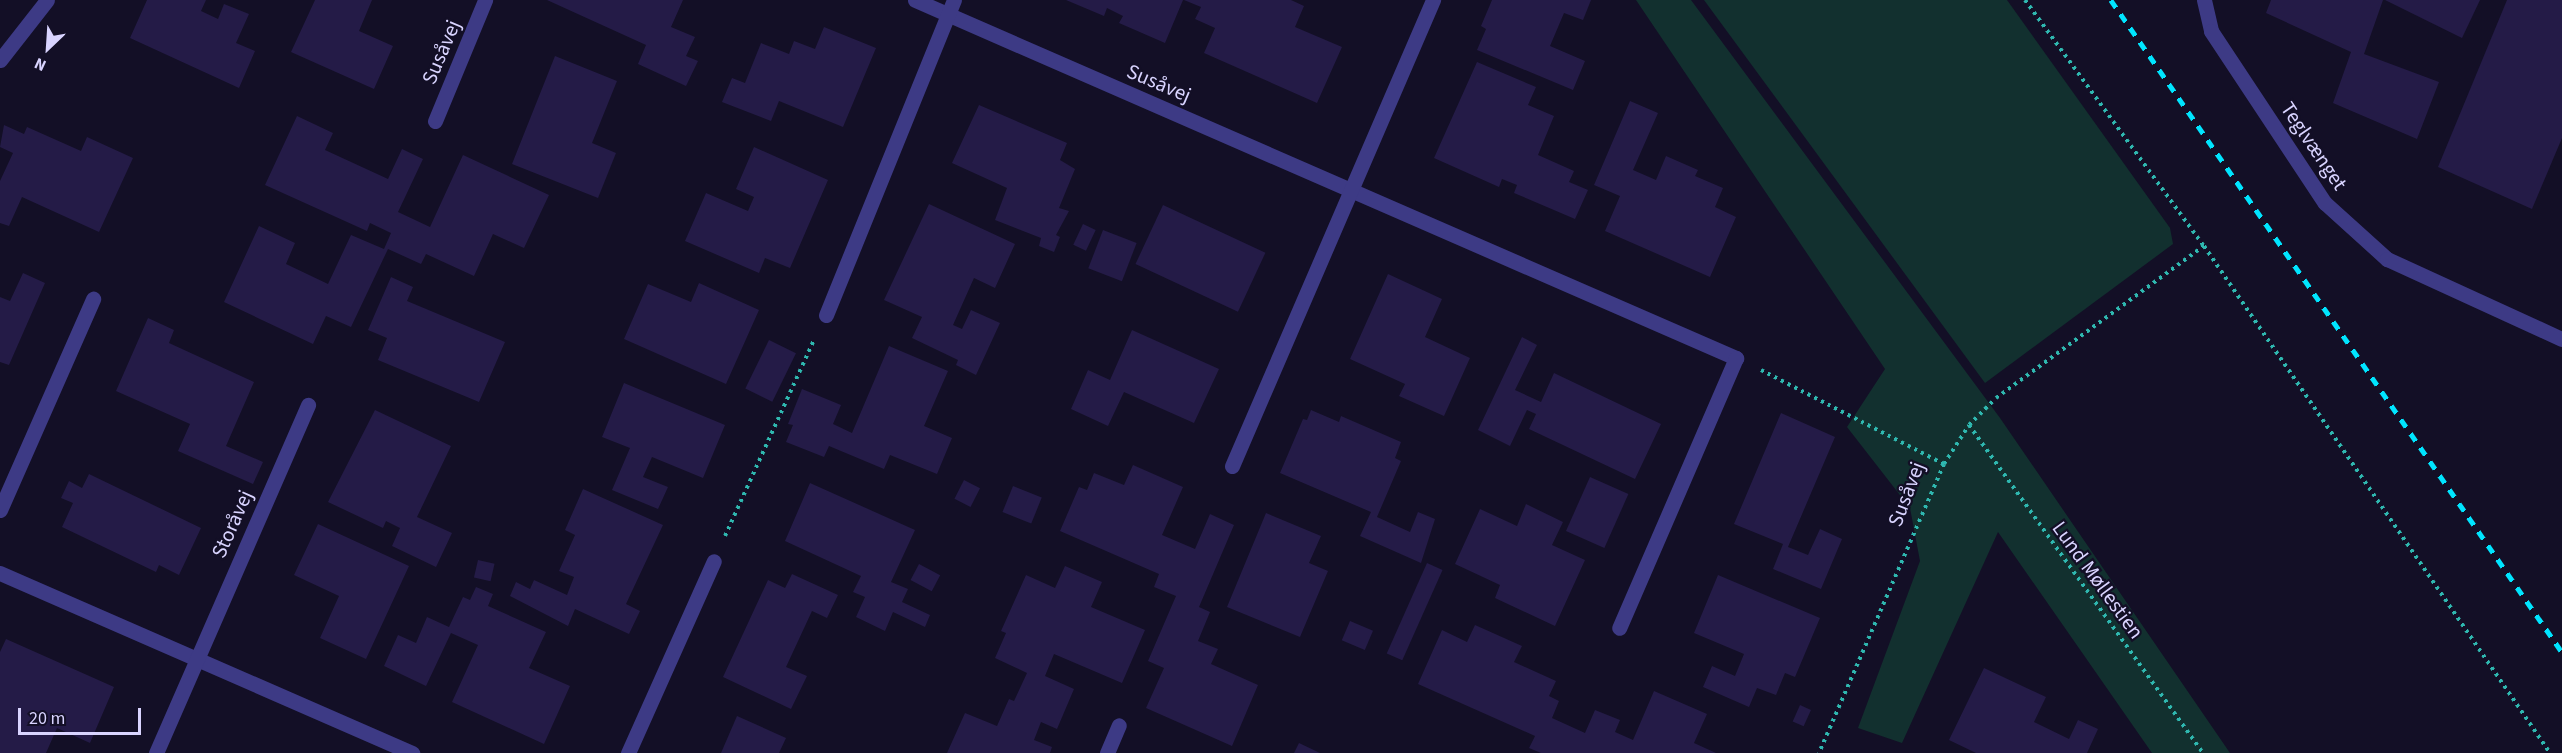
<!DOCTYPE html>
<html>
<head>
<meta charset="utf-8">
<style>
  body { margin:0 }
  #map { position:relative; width:2562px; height:753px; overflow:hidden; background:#130f26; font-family:"Source Sans 3",sans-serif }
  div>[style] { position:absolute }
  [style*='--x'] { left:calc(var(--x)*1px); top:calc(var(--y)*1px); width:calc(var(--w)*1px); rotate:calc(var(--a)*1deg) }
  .green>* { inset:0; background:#12302f }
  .building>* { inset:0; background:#241b47; transform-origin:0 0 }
  .path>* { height:4px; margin-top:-2px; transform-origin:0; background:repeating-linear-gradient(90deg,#2fb8b0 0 3px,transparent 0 7.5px) }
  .minor>* { height:15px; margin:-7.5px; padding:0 7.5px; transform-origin:7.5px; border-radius:7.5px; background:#3d3a85 }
  .rail>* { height:4.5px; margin-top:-2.25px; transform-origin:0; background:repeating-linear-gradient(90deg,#00e5ff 0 9px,transparent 0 17px) }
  span { translate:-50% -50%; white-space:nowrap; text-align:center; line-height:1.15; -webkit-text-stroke:4.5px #130f26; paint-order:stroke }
  .street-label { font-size:21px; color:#d9d4ff }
  .north { position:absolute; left:18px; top:18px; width:60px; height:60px; -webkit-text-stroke:4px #130f26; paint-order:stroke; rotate:205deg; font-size:16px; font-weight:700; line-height:24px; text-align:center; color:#d9d4ff }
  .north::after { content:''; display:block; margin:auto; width:21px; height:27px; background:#d9d4ff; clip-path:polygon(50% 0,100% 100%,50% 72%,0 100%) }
  .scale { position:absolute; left:18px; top:708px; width:123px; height:27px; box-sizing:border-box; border:3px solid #d9d4ff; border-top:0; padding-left:8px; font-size:18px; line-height:21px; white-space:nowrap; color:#d9d4ff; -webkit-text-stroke:4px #130f26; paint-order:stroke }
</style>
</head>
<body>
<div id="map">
  <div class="green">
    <i style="clip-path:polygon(1636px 0,1691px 0,2000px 418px,2230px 753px,2152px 753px,1998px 532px,1902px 743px,1858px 728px,1920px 561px,1910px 508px,1847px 427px,1885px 369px)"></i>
    <i style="clip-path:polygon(1704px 0,2007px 0,2170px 228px,2173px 244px,1985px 383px)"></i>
  </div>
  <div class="building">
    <i style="clip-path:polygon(147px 0,206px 0,201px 11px,218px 19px,224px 4px,249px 14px,236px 43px,255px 51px,239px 88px,130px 38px)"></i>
    <i style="clip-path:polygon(315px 0,372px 0,359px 31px,393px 46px,374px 89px,291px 52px)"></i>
    <i style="clip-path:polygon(547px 0,683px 0,671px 27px,695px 37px,686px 56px,698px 61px,686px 86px,638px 64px,646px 45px)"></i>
    <i style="clip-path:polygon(1066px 0,1183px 0,1165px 43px,1119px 23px,1123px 16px,1107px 8px,1104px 16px)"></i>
    <i style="clip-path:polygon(1184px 0,1291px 0,1304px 6px,1295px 27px,1342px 47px,1317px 103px,1204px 53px,1215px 28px,1195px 19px,1201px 7px)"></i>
    <i style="clip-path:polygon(1492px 0,1591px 0,1583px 20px,1564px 13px,1550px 46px,1585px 61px,1573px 90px,1477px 50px,1486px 29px,1481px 26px)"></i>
    <i style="clip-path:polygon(2271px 0,2383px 0,2364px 54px,2439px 82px,2417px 139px,2333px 103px,2351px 52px,2266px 13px)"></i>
    <i style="clip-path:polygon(2385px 0,2480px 0,2462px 38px)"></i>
    <i style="clip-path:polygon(2507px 0,2562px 0,2562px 138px,2532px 209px,2438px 167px)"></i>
    <i style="clip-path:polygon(824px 27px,876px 48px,843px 127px,779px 101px,771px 121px,722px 102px,732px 78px,745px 83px,761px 43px,789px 54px,794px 41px,815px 49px)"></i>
    <i style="clip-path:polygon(555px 56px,617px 81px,592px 143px,616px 153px,598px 198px,512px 164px)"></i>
    <i style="clip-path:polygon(1477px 62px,1536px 87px,1528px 105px,1554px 116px,1538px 155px,1574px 171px,1569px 182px,1588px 190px,1575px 219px,1514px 193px,1517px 185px,1502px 179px,1499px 187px,1434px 158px)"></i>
    <i style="clip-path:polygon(1630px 101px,1658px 113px,1633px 170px,1656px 180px,1666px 156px,1698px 170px,1695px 176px,1723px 188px,1715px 207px,1736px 217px,1710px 277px,1605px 231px,1620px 196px,1594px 185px)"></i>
    <i style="clip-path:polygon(979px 105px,1067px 143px,1060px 160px,1075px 169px,1059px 208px,1069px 211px,1056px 235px,1060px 237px,1054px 252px,1039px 246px,1041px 238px,995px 220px,1007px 188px,952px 163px)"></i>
    <i style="clip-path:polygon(297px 116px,333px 133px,325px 150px,388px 179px,402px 149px,423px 159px,398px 212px,430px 227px,463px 155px,549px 195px,524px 248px,493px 234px,474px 276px,426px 254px,421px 264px,388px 249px,351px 327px,326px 316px,313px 344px,224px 302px,259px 226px,295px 243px,286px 264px,328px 284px,351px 235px,384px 249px,391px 233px,370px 223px,367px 231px,265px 185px)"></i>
    <i style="clip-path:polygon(4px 125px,24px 134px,27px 127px,81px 151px,87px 137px,133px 158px,99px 232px,22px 197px,9px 226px,0 223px,0 181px,13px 153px,0 147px)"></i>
    <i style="clip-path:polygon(754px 147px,828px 180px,790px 268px,765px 258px,759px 273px,685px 241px,706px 193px,748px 211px,754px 197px,736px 189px)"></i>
    <i style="clip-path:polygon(929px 204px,1015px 244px,995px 288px,974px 278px,953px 325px,962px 329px,971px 310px,1000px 323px,976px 375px,956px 365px,958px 360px,912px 338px,922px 317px,884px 300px)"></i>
    <i style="left:1163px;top:205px;width:113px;height:65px;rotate:25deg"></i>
    <i style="left:1083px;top:224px;width:14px;height:23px;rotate:25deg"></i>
    <i style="left:1103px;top:230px;width:36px;height:41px;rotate:21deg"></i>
    <i style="clip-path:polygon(23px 273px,45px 283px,9px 365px,0 362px,0 297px,10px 301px)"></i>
    <i style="clip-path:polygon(1388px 274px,1442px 299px,1425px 337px,1470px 358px,1444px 416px,1399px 396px,1405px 384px,1350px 359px)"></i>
    <i style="clip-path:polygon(391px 277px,413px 287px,407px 301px,505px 342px,479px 402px,378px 360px,387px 338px,368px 330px)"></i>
    <i style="clip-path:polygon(699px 283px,759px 310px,726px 384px,624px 339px,648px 284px,691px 302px)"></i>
    <i style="clip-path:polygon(148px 318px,174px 330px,169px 343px,254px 382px,226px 446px,263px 462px,253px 484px,178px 451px,190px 424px,116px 391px)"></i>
    <i style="clip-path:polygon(1132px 330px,1219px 369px,1194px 423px,1124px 392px,1108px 426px,1071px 409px,1088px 370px,1110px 380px)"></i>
    <i style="clip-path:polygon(1522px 337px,1537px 345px,1515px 390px,1541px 402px,1554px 373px,1661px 424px,1635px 479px,1529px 429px,1536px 414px,1527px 410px,1510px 446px,1478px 430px)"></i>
    <i style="left:769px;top:340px;width:30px;height:54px;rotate:26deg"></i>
    <i style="clip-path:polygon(889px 346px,948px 371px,924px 426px,952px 438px,937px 474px,890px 455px,884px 469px,829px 446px,824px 457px,786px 442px,793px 425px,788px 424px,802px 389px,841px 405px,833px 424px,852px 433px)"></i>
    <i style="clip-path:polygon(624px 383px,725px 425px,703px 478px,652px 457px,643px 477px,668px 487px,658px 509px,612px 490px,630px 448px,602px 437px)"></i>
    <i style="clip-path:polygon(375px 410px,451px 446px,417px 517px,452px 533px,436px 567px,392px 546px,400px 528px,386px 521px,383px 528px,328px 502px)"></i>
    <i style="clip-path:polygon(1311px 410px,1339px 422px,1341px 416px,1401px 442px,1395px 458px,1401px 461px,1377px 517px,1410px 532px,1418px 512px,1435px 519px,1421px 563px,1360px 536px,1371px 512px,1280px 473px,1303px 419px,1307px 420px)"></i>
    <i style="clip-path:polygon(1781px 413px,1835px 437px,1788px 547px,1808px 555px,1820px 529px,1842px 539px,1821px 589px,1773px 569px,1783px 544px,1734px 524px)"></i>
    <i style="clip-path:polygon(1133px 465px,1183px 487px,1162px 535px,1195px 549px,1210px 514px,1234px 525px,1199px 607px,1210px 612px,1198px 641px,1218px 649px,1211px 664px,1258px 685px,1232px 746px,1146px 708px,1164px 668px,1148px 661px,1176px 596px,1154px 587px,1159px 574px,1060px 531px,1079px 487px,1087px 490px,1094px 473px,1124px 485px)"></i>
    <i style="clip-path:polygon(89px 474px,201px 528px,179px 575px,159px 565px,156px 572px,62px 527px,73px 503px,61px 498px,69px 481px,82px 488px)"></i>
    <i style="left:1590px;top:477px;width:42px;height:59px;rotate:24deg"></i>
    <i style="left:964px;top:480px;width:18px;height:21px;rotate:27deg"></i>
    <i style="clip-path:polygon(810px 483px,915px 530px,891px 582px,908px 589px,902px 602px,930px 615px,925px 627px,893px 612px,885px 631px,856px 617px,865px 597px,853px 592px,861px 576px,785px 541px)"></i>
    <i style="left:1013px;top:486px;width:31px;height:28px;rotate:22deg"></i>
    <i style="clip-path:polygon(583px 489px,663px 525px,626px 604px,640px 611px,629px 634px,575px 609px,568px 626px,510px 596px,516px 582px,530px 589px,534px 580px,567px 595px,574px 577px,559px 571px,575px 535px,565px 530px)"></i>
    <i style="clip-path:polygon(1526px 504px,1563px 522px,1552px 545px,1585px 560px,1555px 626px,1495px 598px,1500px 585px,1455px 564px,1480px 509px,1517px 526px)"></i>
    <i style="clip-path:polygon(1266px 513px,1321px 536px,1309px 563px,1328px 571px,1300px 637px,1227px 607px)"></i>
    <i style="clip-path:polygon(318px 524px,409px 566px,366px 659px,320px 638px,339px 596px,294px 575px)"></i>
    <i style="left:478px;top:560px;width:17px;height:18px;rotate:13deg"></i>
    <i style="left:1427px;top:563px;width:17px;height:99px;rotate:24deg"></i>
    <i style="left:919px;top:564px;width:24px;height:18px;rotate:28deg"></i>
    <i style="clip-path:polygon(1065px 566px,1102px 582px,1091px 607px,1145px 630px,1122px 683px,1054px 654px,1045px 676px,1074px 689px,1057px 729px,1041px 722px,1034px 740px,1052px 747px,1050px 753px,947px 753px,965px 713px,997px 726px,1009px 699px,1014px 701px,1027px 673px,995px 658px,1006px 633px,1001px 631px,1026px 575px,1055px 588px)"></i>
    <i style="clip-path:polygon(792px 574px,838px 595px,827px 618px,812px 611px,786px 667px,807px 676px,791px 709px,723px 677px,768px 580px,785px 588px)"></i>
    <i style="clip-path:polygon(1718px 575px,1820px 618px,1795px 677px,1785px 673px,1776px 695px,1757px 688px,1749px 707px,1703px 687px,1712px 666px,1735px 676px,1744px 654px,1694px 633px)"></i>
    <i style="clip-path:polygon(476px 587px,493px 594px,488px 606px,546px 632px,529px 668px,570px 686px,544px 744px,452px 702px,478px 645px,451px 633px,426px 686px,384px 666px,398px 635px,416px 643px,427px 617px,449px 627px,463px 597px,470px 600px)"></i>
    <i style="left:1350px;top:621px;width:25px;height:21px;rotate:23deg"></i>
    <i style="clip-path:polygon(1475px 625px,1522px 646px,1514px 662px,1556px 681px,1549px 696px,1559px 701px,1552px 718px,1585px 733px,1595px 710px,1620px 720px,1615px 732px,1633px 740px,1654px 691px,1707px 714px,1694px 743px,1716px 753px,1541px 753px,1529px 748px,1535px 736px,1418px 684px,1442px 630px,1467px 642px)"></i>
    <i style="clip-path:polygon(6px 639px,114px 687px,90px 743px,57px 728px,46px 753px,0 753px,0 652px)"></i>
    <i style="clip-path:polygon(1984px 668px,2046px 697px,2034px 722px,2069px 739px,2078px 720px,2098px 729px,2087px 753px,1976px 753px,1949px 740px)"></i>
    <i style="left:1800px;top:705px;width:12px;height:18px;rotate:24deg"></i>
    <i style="clip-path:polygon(737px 716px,786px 738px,779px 753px,721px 753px)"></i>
    <i style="clip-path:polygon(1299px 743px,1320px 753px,1294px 753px)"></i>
  </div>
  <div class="path">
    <i style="--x:2025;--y:0;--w:304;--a:54"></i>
    <i style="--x:2204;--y:246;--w:614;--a:55.69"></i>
    <i style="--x:1761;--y:370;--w:206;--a:27.2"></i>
    <i style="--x:1944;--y:464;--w:315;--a:113.4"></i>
    <i style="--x:1969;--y:425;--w:403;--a:54.5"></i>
    <i style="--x:1944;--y:464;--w:46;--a:-57.3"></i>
    <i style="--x:1969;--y:425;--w:38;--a:-45"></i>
    <i style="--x:1996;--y:398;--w:258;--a:-36.2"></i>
    <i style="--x:725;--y:536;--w:215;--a:-65.6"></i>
  </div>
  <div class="minor">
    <i style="--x:915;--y:0;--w:896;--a:23.56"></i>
    <i style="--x:1736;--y:358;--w:294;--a:113.4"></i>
    <i style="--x:2204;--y:0;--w:32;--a:77"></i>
    <i style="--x:2211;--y:31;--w:206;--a:56.5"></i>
    <i style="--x:2325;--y:203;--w:84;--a:42.1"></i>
    <i style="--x:2387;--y:259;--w:192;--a:24.6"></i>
    <i style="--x:0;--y:60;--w:76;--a:-51.9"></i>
    <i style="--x:435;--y:121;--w:131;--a:-67.5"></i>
    <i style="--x:826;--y:315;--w:340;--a:-67.9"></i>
    <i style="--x:1232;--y:466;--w:508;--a:-66.67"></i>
    <i style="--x:0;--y:510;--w:231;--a:-66.2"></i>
    <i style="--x:0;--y:573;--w:450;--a:23.6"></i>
    <i style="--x:156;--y:753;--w:380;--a:-66.4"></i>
    <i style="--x:628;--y:753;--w:210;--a:-65.9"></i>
    <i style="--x:1107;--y:753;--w:30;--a:-67"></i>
  </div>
  <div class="rail">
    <i style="--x:2111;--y:0;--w:793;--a:55.33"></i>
  </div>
  <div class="street-label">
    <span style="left:441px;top:52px;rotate:-67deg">Susåvej</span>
    <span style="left:1159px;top:83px;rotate:23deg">Susåvej</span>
    <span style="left:2314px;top:146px;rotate:56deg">Teglvænget</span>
    <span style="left:1906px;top:494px;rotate:-69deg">Susåvej</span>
    <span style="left:232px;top:524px;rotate:-66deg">Storåvej</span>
    <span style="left:2098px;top:580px;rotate:54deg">Lund Møllestien</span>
  </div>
  <div class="north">N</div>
  <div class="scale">20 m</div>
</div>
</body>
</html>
